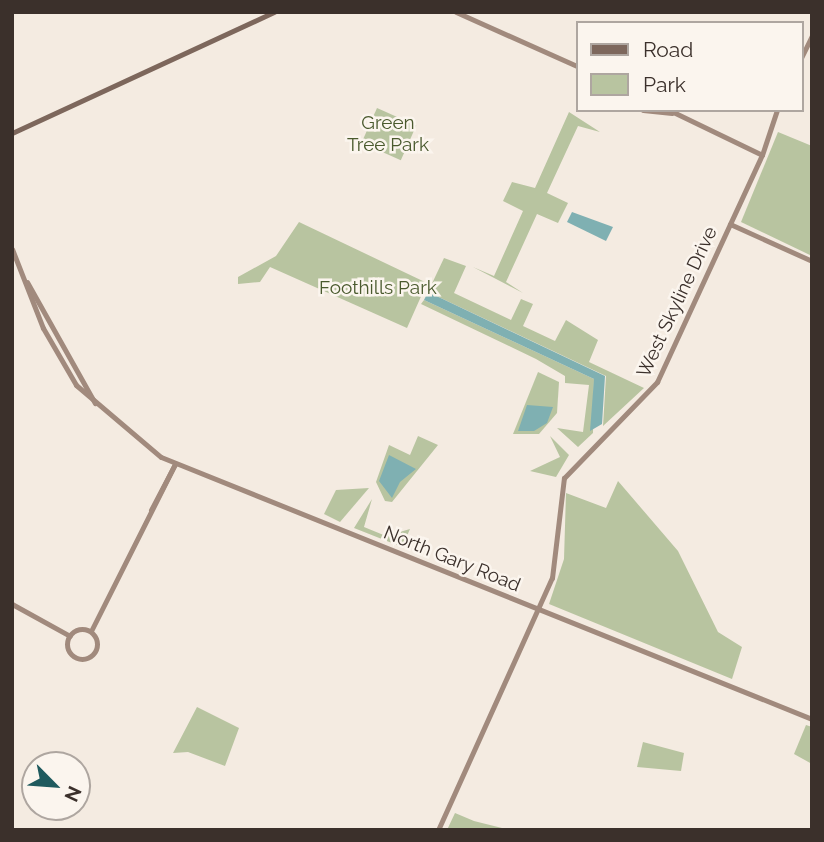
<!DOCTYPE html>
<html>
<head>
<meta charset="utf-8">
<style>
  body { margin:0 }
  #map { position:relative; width:824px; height:842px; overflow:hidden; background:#f4ebe1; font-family:Raleway,sans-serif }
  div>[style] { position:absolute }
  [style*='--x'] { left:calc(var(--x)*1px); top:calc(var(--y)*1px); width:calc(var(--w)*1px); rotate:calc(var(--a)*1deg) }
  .green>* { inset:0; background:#b8c4a0; transform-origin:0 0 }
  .water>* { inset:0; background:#7fb0b2 }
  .secondary>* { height:5px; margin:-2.5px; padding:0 2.5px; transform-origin:2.5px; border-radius:2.5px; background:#a18a7d }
  .secondary>.ring { margin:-2.5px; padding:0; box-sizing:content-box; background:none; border:5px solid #a18a7d; border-radius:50% }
  .primary>* { height:5px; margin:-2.5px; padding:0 2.5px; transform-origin:2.5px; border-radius:2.5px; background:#7d675c }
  span { translate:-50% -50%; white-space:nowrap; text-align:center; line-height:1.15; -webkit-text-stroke:5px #fbf5ee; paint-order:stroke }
  .park-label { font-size:19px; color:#4a5a2e }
  .street-label { font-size:19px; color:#3b302b }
  .frame { position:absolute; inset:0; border:14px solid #3b302b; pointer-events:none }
  .legend { position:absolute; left:576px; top:21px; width:228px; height:91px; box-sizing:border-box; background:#fbf5ee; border:2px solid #aea6a0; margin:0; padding:9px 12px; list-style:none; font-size:21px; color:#3b302b }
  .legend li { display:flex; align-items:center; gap:14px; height:35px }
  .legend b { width:35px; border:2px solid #aea6a0 }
  .north { position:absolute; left:21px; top:751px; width:70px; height:70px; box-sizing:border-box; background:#fbf5ee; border:2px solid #aea6a0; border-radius:50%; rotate:115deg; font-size:19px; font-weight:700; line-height:28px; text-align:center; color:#3b302b }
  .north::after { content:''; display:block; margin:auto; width:24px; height:32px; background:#1f5a5e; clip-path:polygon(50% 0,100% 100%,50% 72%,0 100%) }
</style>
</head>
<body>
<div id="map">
  <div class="green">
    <i style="left:377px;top:108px;width:43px;height:38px;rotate:24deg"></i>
    <i style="clip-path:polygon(569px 112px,600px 132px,578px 126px,547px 193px,568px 203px,558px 223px,537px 214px,506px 282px,523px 293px,473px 267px,494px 276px,523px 211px,503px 201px,512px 182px,535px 188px)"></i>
    <i style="clip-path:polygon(778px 132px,812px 146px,812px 256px,741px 222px)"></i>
    <i style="clip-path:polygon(299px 222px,427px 283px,407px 328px,270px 267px,260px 282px,238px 284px,238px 277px,276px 256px)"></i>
    <i style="clip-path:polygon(444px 258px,466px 266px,454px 293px,511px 320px,521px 299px,533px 304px,523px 326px,555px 341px,566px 320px,598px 340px,589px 362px,644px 388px,603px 426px,606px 376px,428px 292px)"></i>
    <i style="clip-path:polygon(424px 300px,594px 379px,593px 433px,578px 447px,557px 428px,583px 432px,589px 385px,565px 383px,565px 376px,536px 359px,421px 304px)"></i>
    <i style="clip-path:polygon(538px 372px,559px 382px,557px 413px,539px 434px,513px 434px)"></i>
    <i style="clip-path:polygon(418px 436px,438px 445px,392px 502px,385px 501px,376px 482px,389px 445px,410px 455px)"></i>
    <i style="clip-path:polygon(550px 436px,569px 455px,556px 477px,530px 471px,560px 457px)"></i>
    <i style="clip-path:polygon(618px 481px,678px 551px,718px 632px,742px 647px,732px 679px,549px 604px,564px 559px,566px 493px,606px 508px)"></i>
    <i style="clip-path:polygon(369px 488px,340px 522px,324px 514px,336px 490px)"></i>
    <i style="clip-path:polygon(372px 499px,364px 527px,386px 536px,410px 529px,402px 547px,354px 528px)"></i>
    <i style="clip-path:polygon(197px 707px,239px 728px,225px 766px,188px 752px,173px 753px)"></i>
    <i style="clip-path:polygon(806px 725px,812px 727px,812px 764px,794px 754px)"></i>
    <i style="clip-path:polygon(643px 742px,684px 753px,681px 771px,637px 767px)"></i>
    <i style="clip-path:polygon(455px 813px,474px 821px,510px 830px,447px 830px)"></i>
  </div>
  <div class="water">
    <i style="clip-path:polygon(572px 212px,613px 227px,606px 241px,567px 222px)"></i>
    <i style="clip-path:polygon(428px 292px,605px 376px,602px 424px,590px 431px,594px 379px,424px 300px)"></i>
    <i style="clip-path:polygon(527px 405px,553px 407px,547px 423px,534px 431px,518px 431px)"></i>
    <i style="clip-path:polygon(389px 455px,416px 469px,400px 482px,392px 498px,379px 481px)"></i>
  </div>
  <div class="secondary">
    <i style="--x:456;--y:12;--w:133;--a:24.1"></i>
    <i style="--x:801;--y:58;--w:25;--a:-64"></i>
    <i style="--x:643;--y:110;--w:29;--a:6"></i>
    <i style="--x:669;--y:110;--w:103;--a:25.8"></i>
    <i style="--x:730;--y:224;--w:90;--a:24.3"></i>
    <i style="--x:12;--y:249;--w:85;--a:68.6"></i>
    <i style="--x:43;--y:328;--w:66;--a:59.9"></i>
    <i style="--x:76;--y:385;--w:111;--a:40.3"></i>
    <i style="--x:161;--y:457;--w:702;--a:21.92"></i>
    <i style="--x:27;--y:282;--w:139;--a:60.7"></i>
    <i style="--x:151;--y:510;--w:52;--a:-62.4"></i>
    <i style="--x:12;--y:604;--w:66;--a:28.9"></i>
    <i class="ring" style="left:67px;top:629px;width:25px;height:25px"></i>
    <i style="--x:91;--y:631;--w:187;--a:-63.3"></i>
    <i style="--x:438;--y:830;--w:277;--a:-65.7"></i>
    <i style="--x:552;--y:578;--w:101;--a:-83.2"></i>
    <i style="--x:564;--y:478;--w:134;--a:-45.9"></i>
    <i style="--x:657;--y:382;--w:250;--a:-65.2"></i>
    <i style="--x:762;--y:155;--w:47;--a:-71.6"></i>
  </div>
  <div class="primary">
    <i style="--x:12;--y:133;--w:289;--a:-24.8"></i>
  </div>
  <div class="park-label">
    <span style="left:388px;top:134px">Green<br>Tree Park</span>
    <span style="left:378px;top:288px">Foothills Park</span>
  </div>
  <div class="street-label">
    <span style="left:677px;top:302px;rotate:-65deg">West Skyline Drive</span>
    <span style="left:452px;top:559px;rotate:22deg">North Gary Road</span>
  </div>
  <div class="frame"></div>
  <ul class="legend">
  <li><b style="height:9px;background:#7d675c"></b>Road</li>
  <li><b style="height:19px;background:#b8c4a0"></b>Park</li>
  </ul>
  <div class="north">N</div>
</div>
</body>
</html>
